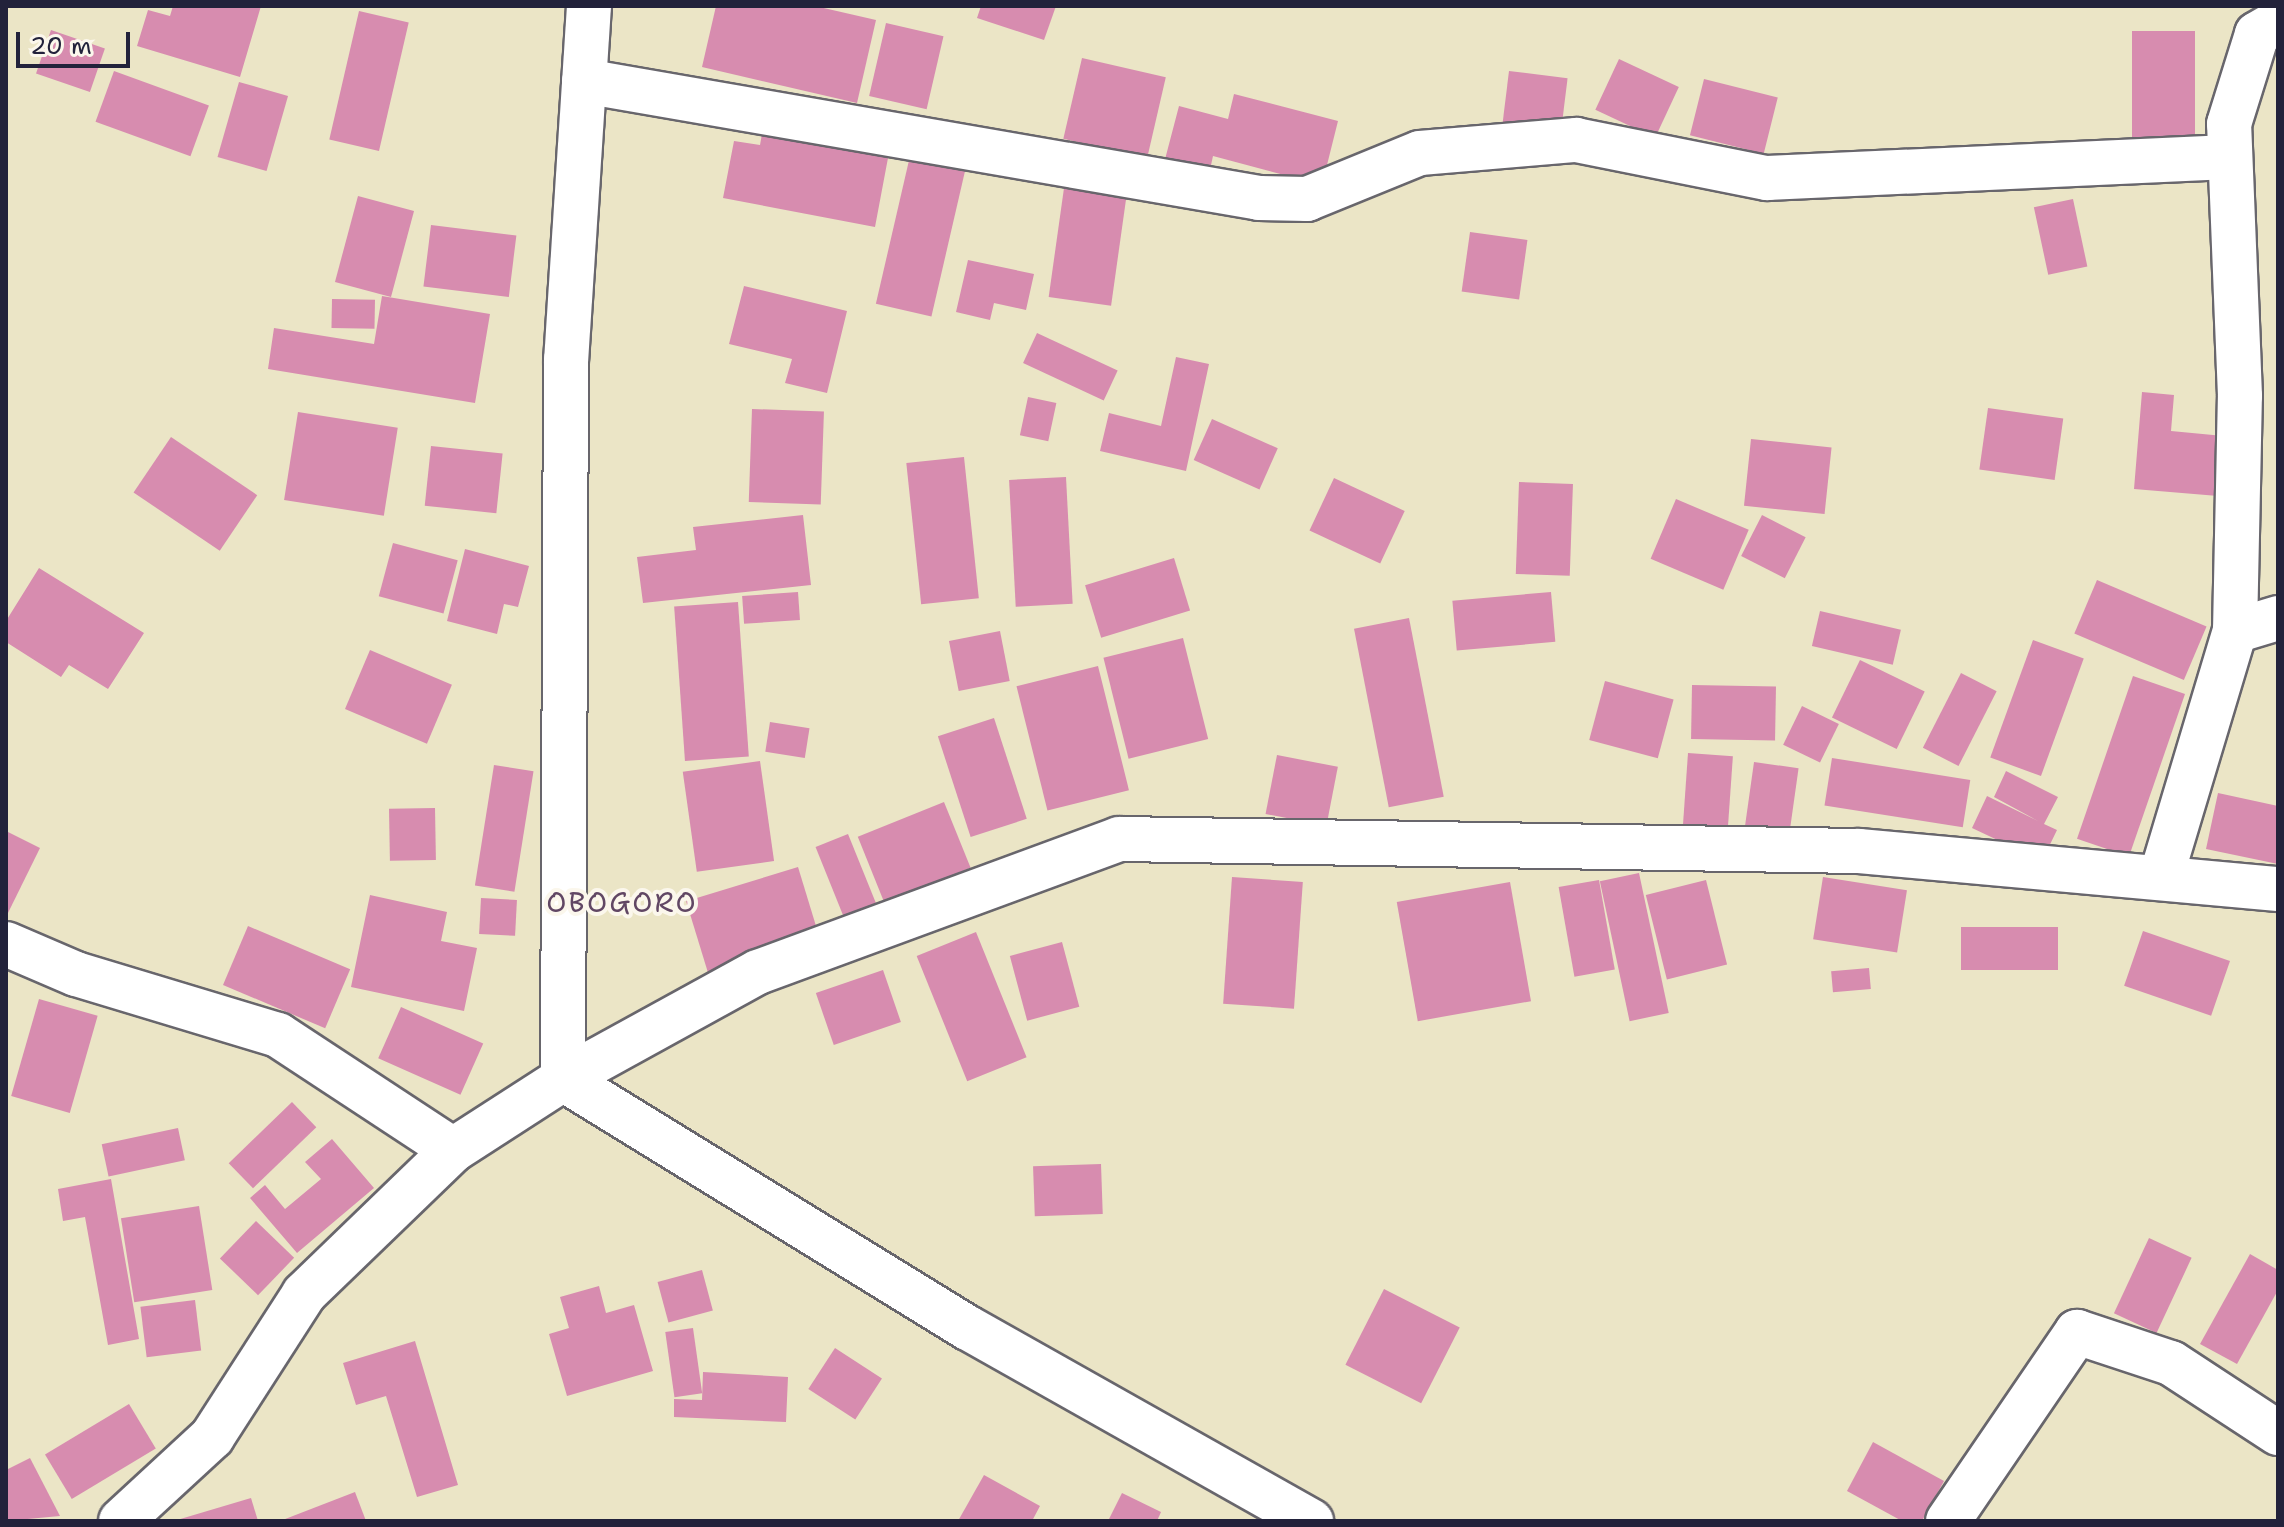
<!DOCTYPE html>
<html>
<head>
<meta charset="utf-8">
<style>
  body { margin:0 }
  #map { position:relative; width:2284px; height:1527px; overflow:hidden; background:#ebe5c6; font-family:"Shantell Sans",sans-serif }
  div>[style] { position:absolute }
  [style*='--x'] { left:calc(var(--x)*1px); top:calc(var(--y)*1px); width:calc(var(--w)*1px); rotate:calc(var(--a)*1deg) }
  .building>* { inset:0; background:#d78caf; transform-origin:0 0 }
  .roads { filter:drop-shadow(2px 0 #68666c) drop-shadow(-2px 0 #68666c) drop-shadow(0 2px #68666c) drop-shadow(0 -2px #68666c) }
  .minor>* { height:44px; margin:-22px; padding:0 22px; transform-origin:22px; border-radius:22px; background:#fff }
  span { translate:-50% -50%; white-space:nowrap; text-align:center; line-height:1.15; -webkit-text-stroke:8px #fbf7ec; paint-order:stroke }
  .quarter-label { font-size:28px; color:#614764; letter-spacing:2px }
  .frame { position:absolute; inset:0; border:8px solid #22223b; pointer-events:none }
  .scale { position:absolute; left:16px; top:32px; width:114px; height:36px; box-sizing:border-box; border:4px solid #22223b; border-top:0; padding-left:10px; font-size:24px; line-height:28px; white-space:nowrap; color:#22223b; -webkit-text-stroke:6px #fbf7ec; paint-order:stroke }
</style>
</head>
<body>
<div id="map">
  <div class="building">
    <i style="clip-path:polygon(173px 6px,261px 6px,240px 77px,137px 46px,148px 10px,170px 16px)"></i>
    <i style="clip-path:polygon(716px 6px,815px 6px,876px 20px,857px 103px,702px 67px)"></i>
    <i style="clip-path:polygon(981px 6px,1056px 6px,1044px 40px,977px 18px)"></i>
    <i style="left:359px;top:11px;width:51px;height:132px;rotate:13deg"></i>
    <i style="left:886px;top:23px;width:59px;height:75px;rotate:13deg"></i>
    <i style="left:51px;top:30px;width:57px;height:46px;rotate:19deg"></i>
    <i style="left:2132px;top:31px;width:63px;height:110px"></i>
    <i style="left:1082px;top:58px;width:86px;height:83px;rotate:13deg"></i>
    <i style="left:1619px;top:59px;width:66px;height:56px;rotate:25deg"></i>
    <i style="left:114px;top:71px;width:101px;height:54px;rotate:20deg"></i>
    <i style="left:1509px;top:71px;width:59px;height:60px;rotate:7deg"></i>
    <i style="left:1704px;top:79px;width:76px;height:58px;rotate:14deg"></i>
    <i style="left:239px;top:82px;width:51px;height:78px;rotate:16deg"></i>
    <i style="clip-path:polygon(1234px 94px,1338px 121px,1322px 185px,1213px 156px,1208px 179px,1163px 167px,1179px 106px,1228px 119px)"></i>
    <i style="clip-path:polygon(765px 117px,891px 142px,875px 227px,723px 198px,734px 141px,760px 145px)"></i>
    <i style="left:913px;top:143px;width:57px;height:165px;rotate:13deg"></i>
    <i style="left:1064px;top:188px;width:63px;height:110px;rotate:8deg"></i>
    <i style="left:358px;top:196px;width:58px;height:89px;rotate:15deg"></i>
    <i style="left:2073px;top:199px;width:69px;height:40px;rotate:78deg"></i>
    <i style="left:431px;top:225px;width:86px;height:62px;rotate:7deg"></i>
    <i style="left:1470px;top:232px;width:58px;height:60px;rotate:8deg"></i>
    <i style="clip-path:polygon(968px 260px,1034px 274px,1026px 310px,994px 303px,990px 320px,956px 312px)"></i>
    <i style="clip-path:polygon(744px 286px,847px 311px,827px 393px,785px 383px,792px 359px,729px 344px)"></i>
    <i style="clip-path:polygon(382px 296px,490px 314px,475px 403px,268px 369px,274px 328px,374px 344px)"></i>
    <i style="left:332px;top:299px;width:43px;height:29px;rotate:1deg"></i>
    <i style="left:1037px;top:333px;width:89px;height:33px;rotate:25deg"></i>
    <i style="clip-path:polygon(1176px 357px,1209px 364px,1186px 471px,1100px 451px,1109px 413px,1161px 426px)"></i>
    <i style="clip-path:polygon(2142px 392px,2174px 395px,2171px 431px,2234px 437px,2230px 497px,2134px 489px)"></i>
    <i style="left:1028px;top:397px;width:29px;height:39px;rotate:12deg"></i>
    <i style="left:1988px;top:408px;width:76px;height:62px;rotate:8deg"></i>
    <i style="left:752px;top:409px;width:72px;height:93px;rotate:2deg"></i>
    <i style="left:298px;top:412px;width:101px;height:89px;rotate:9deg"></i>
    <i style="left:1212px;top:419px;width:72px;height:45px;rotate:24deg"></i>
    <i style="left:171px;top:437px;width:104px;height:67px;rotate:34deg"></i>
    <i style="left:1751px;top:439px;width:81px;height:67px;rotate:6deg"></i>
    <i style="left:431px;top:446px;width:72px;height:60px;rotate:6deg"></i>
    <i style="left:964px;top:457px;width:142px;height:58px;rotate:84deg"></i>
    <i style="left:1066px;top:477px;width:127px;height:57px;rotate:87deg"></i>
    <i style="left:1334px;top:478px;width:78px;height:58px;rotate:25deg"></i>
    <i style="left:1519px;top:482px;width:54px;height:92px;rotate:2deg"></i>
    <i style="left:1676px;top:499px;width:79px;height:65px;rotate:23deg"></i>
    <i style="clip-path:polygon(803px 515px,811px 585px,643px 603px,637px 557px,696px 550px,693px 527px)"></i>
    <i style="left:1762px;top:515px;width:49px;height:46px;rotate:27deg"></i>
    <i style="left:393px;top:543px;width:67px;height:55px;rotate:15deg"></i>
    <i style="clip-path:polygon(465px 549px,529px 566px,518px 607px,504px 604px,497px 634px,447px 621px)"></i>
    <i style="left:1174px;top:558px;width:55px;height:93px;rotate:73deg"></i>
    <i style="clip-path:polygon(39px 568px,144px 633px,108px 689px,69px 665px,61px 677px,6px 642px,6px 621px)"></i>
    <i style="left:2097px;top:580px;width:119px;height:58px;rotate:23deg"></i>
    <i style="left:798px;top:592px;width:28px;height:56px;rotate:86deg"></i>
    <i style="left:1551px;top:592px;width:50px;height:99px;rotate:85deg"></i>
    <i style="left:738px;top:602px;width:155px;height:64px;rotate:86deg"></i>
    <i style="left:1820px;top:611px;width:83px;height:36px;rotate:13deg"></i>
    <i style="left:1409px;top:618px;width:182px;height:56px;rotate:79deg"></i>
    <i style="left:1000px;top:631px;width:51px;height:52px;rotate:79deg"></i>
    <i style="left:1183px;top:638px;width:104px;height:82px;rotate:76deg"></i>
    <i style="left:2033px;top:640px;width:54px;height:125px;rotate:20deg"></i>
    <i style="left:370px;top:650px;width:89px;height:64px;rotate:23deg"></i>
    <i style="left:1860px;top:660px;width:72px;height:64px;rotate:26deg"></i>
    <i style="left:1098px;top:666px;width:128px;height:84px;rotate:76deg"></i>
    <i style="left:1961px;top:673px;width:40px;height:84px;rotate:27deg"></i>
    <i style="left:2133px;top:676px;width:55px;height:172px;rotate:19deg"></i>
    <i style="left:1605px;top:681px;width:71px;height:61px;rotate:15deg"></i>
    <i style="left:1692px;top:685px;width:84px;height:54px;rotate:1deg"></i>
    <i style="left:1802px;top:706px;width:41px;height:43px;rotate:26deg"></i>
    <i style="left:994px;top:718px;width:106px;height:59px;rotate:72deg"></i>
    <i style="left:770px;top:722px;width:40px;height:30px;rotate:9deg"></i>
    <i style="left:1688px;top:753px;width:45px;height:91px;rotate:4deg"></i>
    <i style="left:1277px;top:755px;width:62px;height:60px;rotate:11deg"></i>
    <i style="left:1832px;top:758px;width:140px;height:48px;rotate:9deg"></i>
    <i style="left:760px;top:761px;width:101px;height:78px;rotate:82deg"></i>
    <i style="left:1754px;top:762px;width:45px;height:83px;rotate:8deg"></i>
    <i style="left:494px;top:765px;width:40px;height:122px;rotate:9deg"></i>
    <i style="clip-path:polygon(2006px 771px,2058px 797px,2044px 824px,2057px 830px,2042px 861px,1972px 828px,1987px 796px,2038px 821px,1994px 797px)"></i>
    <i style="clip-path:polygon(2218px 793px,2278px 806px,2278px 864px,2206px 849px)"></i>
    <i style="left:944px;top:802px;width:71px;height:93px;rotate:68deg"></i>
    <i style="left:435px;top:808px;width:52px;height:46px;rotate:89deg"></i>
    <i style="clip-path:polygon(6px 831px,40px 848px,6px 917px)"></i>
    <i style="left:848px;top:834px;width:92px;height:35px;rotate:68deg"></i>
    <i style="left:798px;top:867px;width:77px;height:117px;rotate:73deg"></i>
    <i style="left:1639px;top:873px;width:143px;height:40px;rotate:78deg"></i>
    <i style="left:1232px;top:877px;width:71px;height:127px;rotate:4deg"></i>
    <i style="left:1823px;top:877px;width:85px;height:63px;rotate:9deg"></i>
    <i style="left:1599px;top:880px;width:91px;height:41px;rotate:80deg"></i>
    <i style="left:1706px;top:880px;width:87px;height:62px;rotate:76deg"></i>
    <i style="left:1510px;top:882px;width:121px;height:115px;rotate:80deg"></i>
    <i style="clip-path:polygon(370px 895px,447px 912px,441px 941px,477px 948px,464px 1011px,351px 987px)"></i>
    <i style="left:481px;top:898px;width:36px;height:36px;rotate:3deg"></i>
    <i style="left:248px;top:926px;width:111px;height:64px;rotate:23deg"></i>
    <i style="left:1961px;top:927px;width:97px;height:43px"></i>
    <i style="left:2143px;top:931px;width:92px;height:58px;rotate:19deg"></i>
    <i style="left:976px;top:932px;width:135px;height:64px;rotate:68deg"></i>
    <i style="left:1062px;top:942px;width:67px;height:54px;rotate:75deg"></i>
    <i style="left:1869px;top:968px;width:21px;height:38px;rotate:85deg"></i>
    <i style="left:883px;top:970px;width:55px;height:71px;rotate:71deg"></i>
    <i style="left:39px;top:999px;width:61px;height:101px;rotate:16deg"></i>
    <i style="left:401px;top:1007px;width:90px;height:56px;rotate:24deg"></i>
    <i style="left:292px;top:1102px;width:35px;height:88px;rotate:46deg"></i>
    <i style="left:178px;top:1128px;width:33px;height:78px;rotate:78deg"></i>
    <i style="clip-path:polygon(332px 1139px,374px 1188px,297px 1253px,250px 1198px,265px 1185px,285px 1209px,321px 1179px,305px 1162px)"></i>
    <i style="left:1101px;top:1164px;width:50px;height:68px;rotate:88deg"></i>
    <i style="clip-path:polygon(111px 1179px,139px 1339px,108px 1345px,85px 1217px,63px 1221px,58px 1189px)"></i>
    <i style="left:199px;top:1206px;width:85px;height:79px;rotate:81deg"></i>
    <i style="left:256px;top:1221px;width:53px;height:52px;rotate:44deg"></i>
    <i style="left:2149px;top:1238px;width:47px;height:83px;rotate:25deg"></i>
    <i style="clip-path:polygon(2250px 1254px,2278px 1270px,2278px 1290px,2237px 1364px,2200px 1344px)"></i>
    <i style="left:702px;top:1270px;width:42px;height:46px;rotate:75deg"></i>
    <i style="clip-path:polygon(599px 1286px,606px 1313px,634px 1305px,653px 1371px,567px 1396px,549px 1334px,569px 1328px,560px 1297px)"></i>
    <i style="left:1384px;top:1289px;width:85px;height:85px;rotate:27deg"></i>
    <i style="left:195px;top:1300px;width:51px;height:55px;rotate:83deg"></i>
    <i style="left:693px;top:1328px;width:66px;height:28px;rotate:82deg"></i>
    <i style="clip-path:polygon(415px 1341px,458px 1485px,417px 1497px,386px 1396px,356px 1405px,343px 1363px)"></i>
    <i style="left:835px;top:1348px;width:56px;height:49px;rotate:33deg"></i>
    <i style="clip-path:polygon(703px 1372px,788px 1377px,786px 1422px,674px 1417px,674px 1399px,702px 1400px)"></i>
    <i style="left:129px;top:1404px;width:52px;height:98px;rotate:59deg"></i>
    <i style="clip-path:polygon(1873px 1442px,1944px 1481px,1922px 1521px,1902px 1521px,1847px 1491px)"></i>
    <i style="clip-path:polygon(30px 1458px,60px 1516px,6px 1521px,6px 1470px)"></i>
    <i style="clip-path:polygon(984px 1475px,1040px 1506px,1032px 1521px,958px 1521px)"></i>
    <i style="clip-path:polygon(355px 1492px,366px 1521px,280px 1521px)"></i>
    <i style="clip-path:polygon(1122px 1493px,1161px 1512px,1157px 1521px,1108px 1521px)"></i>
    <i style="clip-path:polygon(251px 1498px,258px 1521px,177px 1521px,177px 1520px)"></i>
  </div>
  <div class="roads">
    <div class="minor">
      <i style="--x:589;--y:6;--w:354;--a:93.7"></i>
      <i style="--x:566;--y:359;--w:720;--a:90.24"></i>
      <i style="--x:563;--y:1079;--w:475;--a:31.6"></i>
      <i style="--x:968;--y:1328;--w:394;--a:29.4"></i>
      <i style="--x:584;--y:81;--w:685;--a:9.83"></i>
      <i style="--x:1259;--y:198;--w:48;--a:1.2"></i>
      <i style="--x:1307;--y:199;--w:122;--a:-22.2"></i>
      <i style="--x:1420;--y:153;--w:157;--a:-4.8"></i>
      <i style="--x:1576;--y:140;--w:195;--a:11.3"></i>
      <i style="--x:1767;--y:178;--w:462;--a:-2.6"></i>
      <i style="--x:2235;--y:631;--w:45;--a:-16.8"></i>
      <i style="--x:2161;--y:877;--w:257;--a:-73.3"></i>
      <i style="--x:2235;--y:631;--w:235;--a:-88.8"></i>
      <i style="--x:2240;--y:396;--w:272;--a:-92.3"></i>
      <i style="--x:2229;--y:124;--w:94;--a:-72.7"></i>
      <i style="--x:2257;--y:34;--w:24;--a:-30"></i>
      <i style="--x:6;--y:944;--w:76;--a:23.2"></i>
      <i style="--x:76;--y:974;--w:211;--a:16.8"></i>
      <i style="--x:278;--y:1035;--w:209;--a:33.3"></i>
      <i style="--x:121;--y:1521;--w:124;--a:-42.7"></i>
      <i style="--x:212;--y:1437;--w:170;--a:-57.2"></i>
      <i style="--x:304;--y:1294;--w:207;--a:-44"></i>
      <i style="--x:453;--y:1150;--w:131;--a:-32.8"></i>
      <i style="--x:563;--y:1079;--w:222;--a:-28.8"></i>
      <i style="--x:758;--y:972;--w:385;--a:-20.2"></i>
      <i style="--x:1119;--y:839;--w:740;--a:0.93"></i>
      <i style="--x:1859;--y:851;--w:421;--a:5.2"></i>
      <i style="--x:1948;--y:1521;--w:229;--a:-55.7"></i>
      <i style="--x:2077;--y:1332;--w:99;--a:18.3"></i>
      <i style="--x:2171;--y:1363;--w:128;--a:33.2"></i>
    </div>
  </div>
  <div class="quarter-label">
    <span style="left:622px;top:902px">OBOGORO</span>
  </div>
  <div class="frame"></div>
  <div class="scale">20 m</div>
</div>
</body>
</html>
